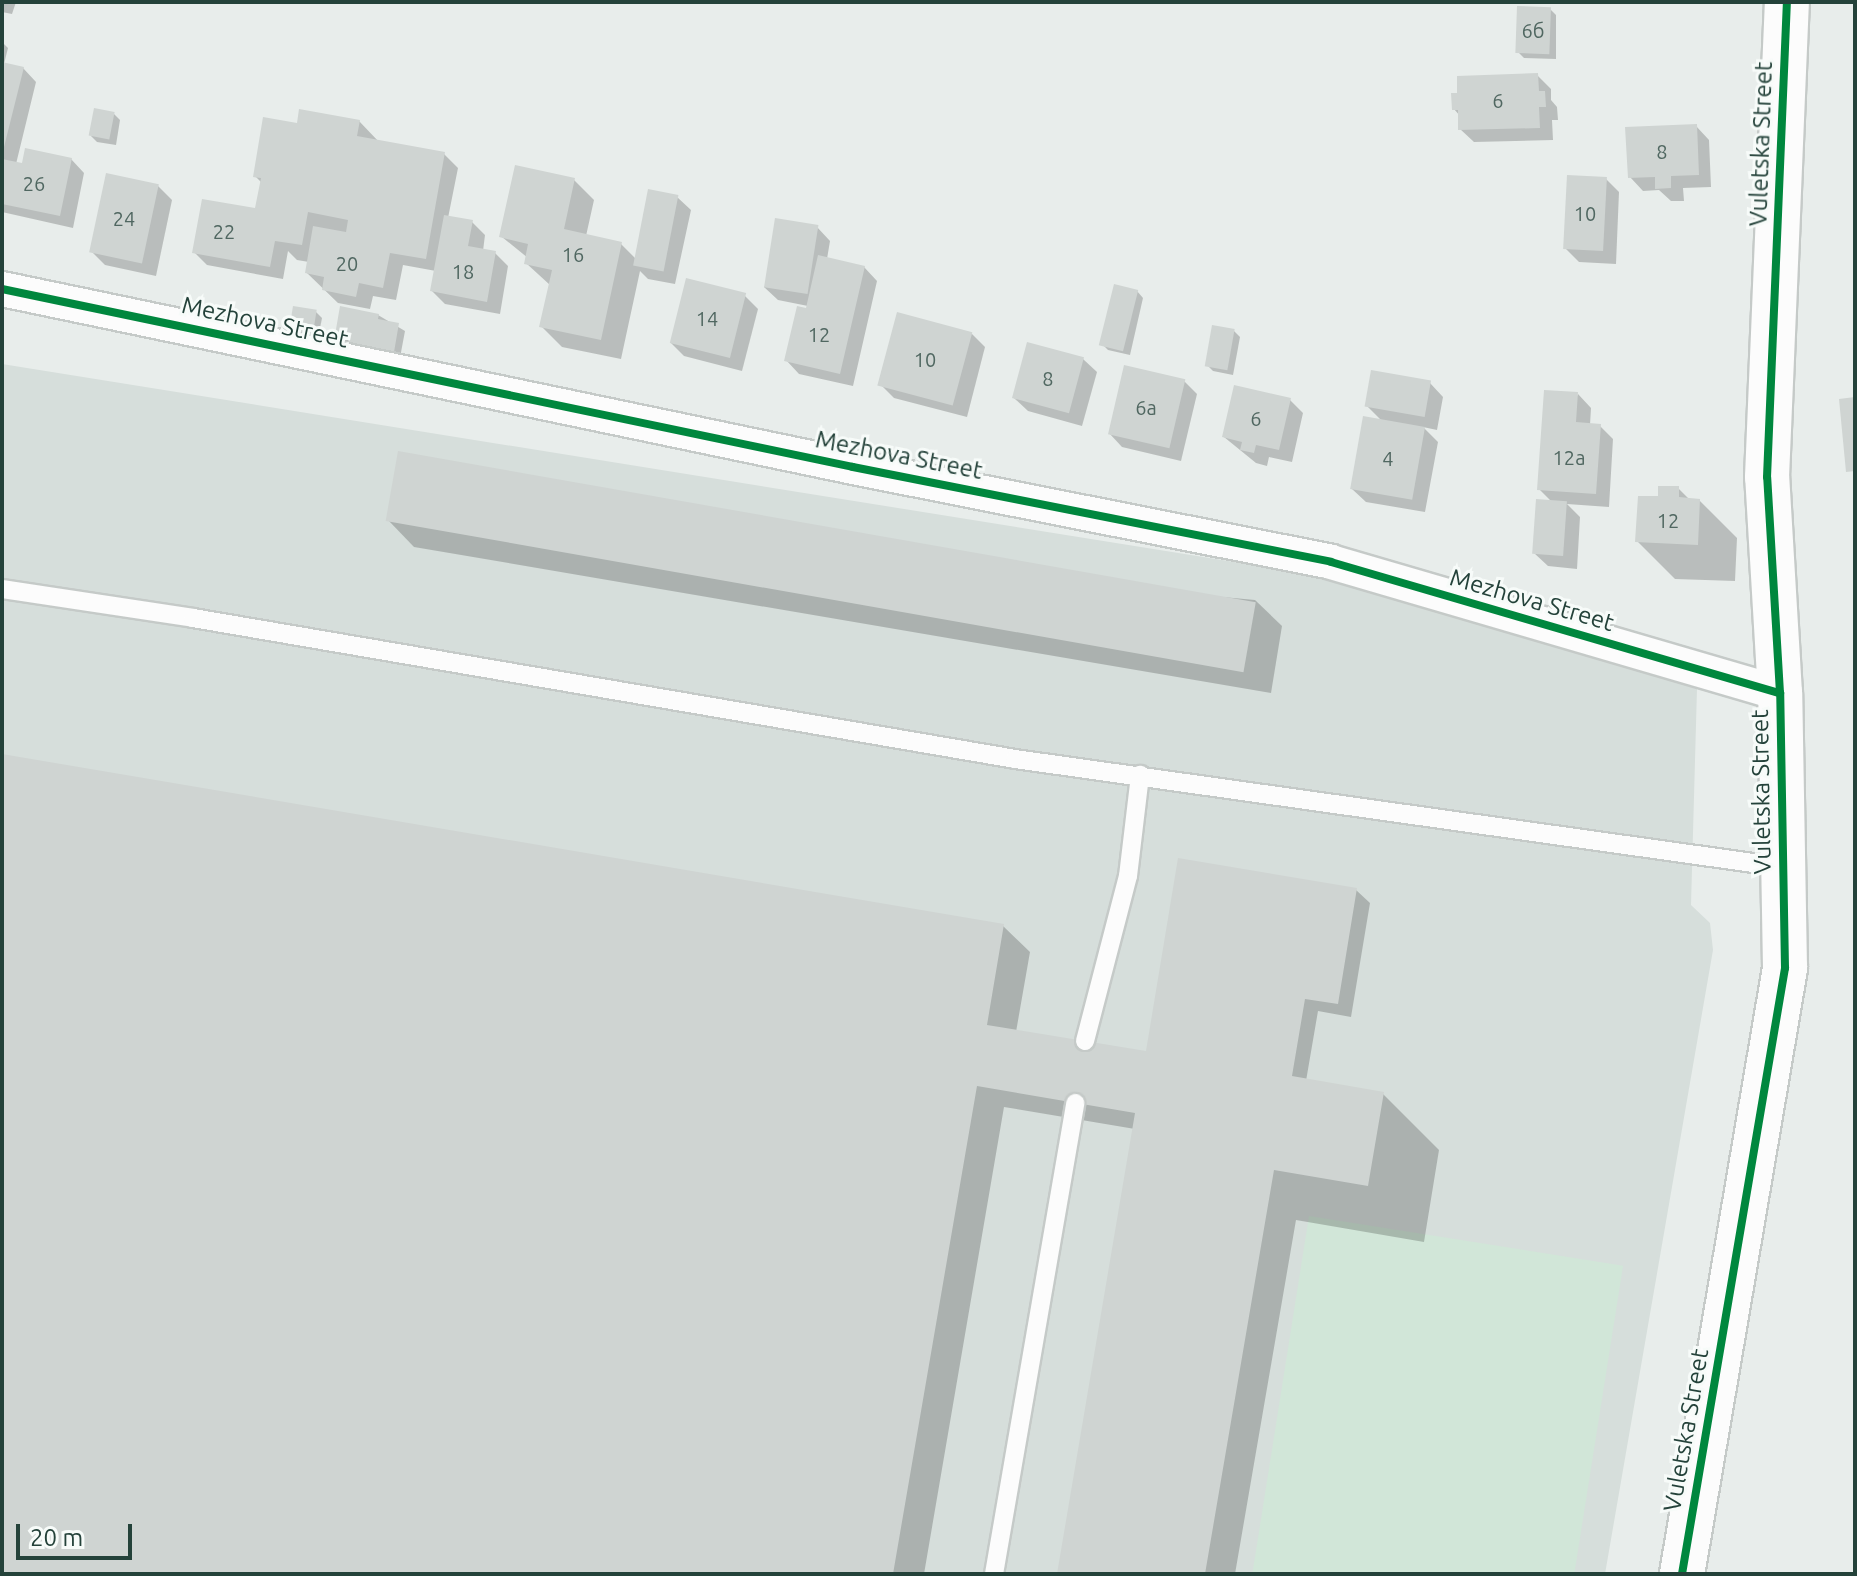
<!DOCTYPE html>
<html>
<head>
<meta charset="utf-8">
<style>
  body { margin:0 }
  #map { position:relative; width:1857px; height:1576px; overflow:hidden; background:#e8edeb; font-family:Ubuntu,sans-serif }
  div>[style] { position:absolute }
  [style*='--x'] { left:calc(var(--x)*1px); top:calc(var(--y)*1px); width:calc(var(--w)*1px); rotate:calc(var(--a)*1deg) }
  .built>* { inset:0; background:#d6dedb }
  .green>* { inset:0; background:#d1e6d8; transform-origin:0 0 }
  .shadow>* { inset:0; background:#0003 }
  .building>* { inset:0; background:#cfd4d2; transform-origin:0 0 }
  .roads { filter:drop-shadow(2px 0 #c5cac8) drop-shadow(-2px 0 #c5cac8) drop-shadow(0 2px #c5cac8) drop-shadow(0 -2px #c5cac8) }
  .lane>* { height:18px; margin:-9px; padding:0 9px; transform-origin:9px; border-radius:9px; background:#fcfcfc }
  .street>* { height:34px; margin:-17px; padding:0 17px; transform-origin:17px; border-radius:17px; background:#fcfcfc }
  .secondary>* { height:44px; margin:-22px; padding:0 22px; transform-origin:22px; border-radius:22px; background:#fcfcfc }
  .cycleway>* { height:8px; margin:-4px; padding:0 4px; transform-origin:4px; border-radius:4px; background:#00873e }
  span { translate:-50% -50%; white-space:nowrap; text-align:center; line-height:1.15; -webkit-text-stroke:6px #f7fbf9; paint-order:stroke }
  .number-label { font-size:20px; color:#506761 }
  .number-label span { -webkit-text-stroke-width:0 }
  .street-label { font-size:24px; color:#24423a }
  .frame { position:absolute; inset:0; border:4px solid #24423a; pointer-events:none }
  .scale { position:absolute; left:16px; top:1524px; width:116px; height:36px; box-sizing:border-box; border:4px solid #24423a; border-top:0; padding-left:10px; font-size:24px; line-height:28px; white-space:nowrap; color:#24423a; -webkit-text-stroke:6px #f7fbf9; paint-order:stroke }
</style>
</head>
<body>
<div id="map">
  <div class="built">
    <i style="clip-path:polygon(2px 364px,1346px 580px,1697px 689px,1691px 905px,1710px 923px,1713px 950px,1605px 1574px,2px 1574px)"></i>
  </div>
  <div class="green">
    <i style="left:1309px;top:1216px;width:318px;height:362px;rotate:9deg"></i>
  </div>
  <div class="shadow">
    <i style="clip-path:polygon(2px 2px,16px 2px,12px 14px,2px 12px)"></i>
    <i style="clip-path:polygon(1550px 9px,1556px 15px,1556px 59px,1524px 58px,1518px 52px)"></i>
    <i style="clip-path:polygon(2px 42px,8px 48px,4px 64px,23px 68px,36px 82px,16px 164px,71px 159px,84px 173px,73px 228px,2px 212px)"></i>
    <i style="clip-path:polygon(1537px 75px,1551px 89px,1551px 100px,1557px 107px,1558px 120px,1552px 120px,1553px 140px,1474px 142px,1460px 129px,1460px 116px,1454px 109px)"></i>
    <i style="clip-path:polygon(114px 114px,120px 120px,116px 145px,97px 142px,91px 136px)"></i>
    <i style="clip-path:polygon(359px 121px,380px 143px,444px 154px,458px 168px,448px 218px,472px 222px,485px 235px,483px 251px,495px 253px,508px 266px,500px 314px,445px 304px,432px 291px,436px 271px,403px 265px,396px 300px,373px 296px,370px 309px,338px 303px,307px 273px,309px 262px,297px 260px,288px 251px,283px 279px,207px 265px,194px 252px,257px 211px,262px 183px,255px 176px,298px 125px)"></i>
    <i style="clip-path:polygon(1696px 126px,1709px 140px,1711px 187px,1683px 188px,1684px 201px,1671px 201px,1659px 190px,1643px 191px,1630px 177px)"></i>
    <i style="clip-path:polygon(1606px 179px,1619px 192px,1616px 264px,1579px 262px,1566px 249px)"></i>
    <i style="clip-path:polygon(574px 180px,594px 200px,586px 236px,621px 244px,636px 259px,677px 197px,691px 210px,675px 284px,648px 279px,640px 271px,621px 359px,562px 347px,541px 326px,550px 285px,527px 264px,528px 258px,502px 237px)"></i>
    <i style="clip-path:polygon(158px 186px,172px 200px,156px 276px,105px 265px,92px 252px)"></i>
    <i style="clip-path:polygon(817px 227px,830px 241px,827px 259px,864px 267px,877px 281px,853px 386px,799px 374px,786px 360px,808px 306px,778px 300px,764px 287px)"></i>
    <i style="clip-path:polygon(1137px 291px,1143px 298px,1130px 355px,1108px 350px,1102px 344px)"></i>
    <i style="clip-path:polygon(744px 295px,758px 309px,742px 371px,684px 356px,671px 343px)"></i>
    <i style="clip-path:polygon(316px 312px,322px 318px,316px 349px,294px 344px)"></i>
    <i style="clip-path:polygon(378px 315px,405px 331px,399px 363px,343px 340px,337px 334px)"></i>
    <i style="clip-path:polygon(1234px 331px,1240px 337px,1233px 375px,1213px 371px,1207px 365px)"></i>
    <i style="clip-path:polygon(971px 333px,985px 347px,967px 417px,894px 398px,881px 385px)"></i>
    <i style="clip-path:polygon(1083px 359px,1097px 372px,1082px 426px,1028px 411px,1014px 398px)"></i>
    <i style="clip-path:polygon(1184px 381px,1197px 394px,1181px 461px,1122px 447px,1109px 433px)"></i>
    <i style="clip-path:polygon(1430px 383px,1443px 397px,1437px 430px,1423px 427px,1438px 442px,1425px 512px,1366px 502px,1352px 489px,1382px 421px,1367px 406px)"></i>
    <i style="clip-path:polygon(1578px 394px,1591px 408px,1590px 425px,1600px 426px,1613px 439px,1609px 507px,1567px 504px,1580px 517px,1577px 569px,1548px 566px,1534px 553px,1552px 502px,1539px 489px)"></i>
    <i style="clip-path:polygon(1290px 400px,1303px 413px,1292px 462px,1269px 457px,1267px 466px,1256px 463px,1224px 437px)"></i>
    <i style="clip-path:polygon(1678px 488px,1690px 500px,1699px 500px,1737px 538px,1735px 581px,1675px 579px,1637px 541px,1660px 499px)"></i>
    <i style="clip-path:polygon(388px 520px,1255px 600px,1282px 626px,1271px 693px,414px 547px)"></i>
    <i style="clip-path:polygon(2px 756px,1003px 926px,1030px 952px,1016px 1032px,1148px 1054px,1356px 890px,1370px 903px,1351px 1017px,1318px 1011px,1306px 1081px,1383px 1094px,1439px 1150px,1424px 1242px,1296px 1220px,1235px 1574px,1059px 1574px,1135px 1129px,1004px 1107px,924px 1574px,2px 1574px)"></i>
  </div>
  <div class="building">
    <i style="left:1517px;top:6px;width:34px;height:47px;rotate:2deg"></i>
    <i style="clip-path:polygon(2px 62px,24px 67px,3px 151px,2px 150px)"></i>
    <i style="clip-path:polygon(1538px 73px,1539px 91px,1545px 91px,1546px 107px,1539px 107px,1540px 128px,1458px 130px,1458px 110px,1452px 110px,1451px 93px,1457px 93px,1457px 76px)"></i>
    <i style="left:94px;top:108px;width:21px;height:28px;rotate:11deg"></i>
    <i style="clip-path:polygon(299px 109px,360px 120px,357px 136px,445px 152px,426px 259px,390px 253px,383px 288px,359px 283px,356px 297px,322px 290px,324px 277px,305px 273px,313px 226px,346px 232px,348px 220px,308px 212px,302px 245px,275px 241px,270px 267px,192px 253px,202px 199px,255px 208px,261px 178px,253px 177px,263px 117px,297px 123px)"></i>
    <i style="clip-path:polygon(1697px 124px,1699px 175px,1671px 176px,1671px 188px,1655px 189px,1655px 177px,1628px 178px,1625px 127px)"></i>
    <i style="clip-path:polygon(25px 148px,72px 158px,60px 216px,2px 204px,2px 159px,22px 163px)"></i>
    <i style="clip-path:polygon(515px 165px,575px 178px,564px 229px,622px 242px,601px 340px,539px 327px,552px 270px,524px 264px,528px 244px,499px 237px)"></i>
    <i style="left:106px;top:173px;width:54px;height:81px;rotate:12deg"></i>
    <i style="left:1567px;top:175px;width:40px;height:74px;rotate:3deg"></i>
    <i style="left:648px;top:189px;width:31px;height:78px;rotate:11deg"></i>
    <i style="clip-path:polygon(444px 215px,473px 220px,468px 246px,496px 251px,487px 302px,430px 291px)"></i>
    <i style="left:775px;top:218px;width:44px;height:70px;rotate:9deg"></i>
    <i style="clip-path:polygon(818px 255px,865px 266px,840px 374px,784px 361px,797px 306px,806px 308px)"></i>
    <i style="left:686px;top:278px;width:62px;height:67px;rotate:14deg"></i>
    <i style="left:1114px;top:284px;width:25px;height:63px;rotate:14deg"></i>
    <i style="left:293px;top:306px;width:24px;height:34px;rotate:9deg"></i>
    <i style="clip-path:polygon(340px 306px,379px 314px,378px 319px,399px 323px,393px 358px,347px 346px,349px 338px,335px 335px)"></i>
    <i style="left:897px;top:312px;width:78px;height:76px;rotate:15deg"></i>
    <i style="left:1212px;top:325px;width:23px;height:42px;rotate:10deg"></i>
    <i style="left:1027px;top:342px;width:59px;height:58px;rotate:15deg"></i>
    <i style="left:1124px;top:365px;width:63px;height:71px;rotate:13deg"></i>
    <i style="left:1371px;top:370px;width:61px;height:37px;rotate:10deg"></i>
    <i style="clip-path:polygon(1234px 385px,1291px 398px,1279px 450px,1256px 445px,1254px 453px,1240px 450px,1242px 442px,1222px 437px)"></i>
    <i style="clip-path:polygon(1544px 390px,1578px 392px,1576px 422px,1601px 424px,1596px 494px,1537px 490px)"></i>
    <i style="clip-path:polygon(1855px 397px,1855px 471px,1846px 472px,1839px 399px)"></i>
    <i style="left:1363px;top:416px;width:63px;height:74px;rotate:10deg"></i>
    <i style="left:398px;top:451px;width:871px;height:71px;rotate:10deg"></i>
    <i style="clip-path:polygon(1658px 486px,1679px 486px,1679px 497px,1700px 499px,1698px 545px,1635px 542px,1638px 496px,1658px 496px)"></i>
    <i style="left:1536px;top:499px;width:31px;height:55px;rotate:4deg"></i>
    <i style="clip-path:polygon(2px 754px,1004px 924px,987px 1025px,1146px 1051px,1178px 858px,1357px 888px,1338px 1004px,1305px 999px,1292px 1076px,1384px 1092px,1368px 1186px,1274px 1170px,1205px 1574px,1057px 1574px,1135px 1113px,977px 1086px,893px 1574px,2px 1574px)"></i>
  </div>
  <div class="roads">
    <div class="lane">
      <i style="--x:2;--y:589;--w:193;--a:8.6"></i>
      <i style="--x:193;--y:618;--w:834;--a:9.73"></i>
      <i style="--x:1015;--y:759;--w:775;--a:8.02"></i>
      <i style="--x:1085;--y:1041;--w:171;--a:-75.4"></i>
      <i style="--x:1128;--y:876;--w:102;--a:-83.2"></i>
      <i style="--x:994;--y:1574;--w:478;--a:-80.2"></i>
    </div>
    <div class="street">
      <i style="--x:2;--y:289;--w:869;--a:11.81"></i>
      <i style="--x:853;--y:467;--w:487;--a:11.2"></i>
      <i style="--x:1331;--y:562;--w:468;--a:16.3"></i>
    </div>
    <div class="secondary">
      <i style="--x:1682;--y:1574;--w:615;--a:-80.35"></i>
      <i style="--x:1785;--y:968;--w:275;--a:-91"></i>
      <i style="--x:1780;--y:693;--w:216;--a:-93.4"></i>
      <i style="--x:1767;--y:477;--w:475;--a:-87.6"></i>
    </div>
  </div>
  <div class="cycleway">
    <i style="--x:2;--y:289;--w:869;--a:11.81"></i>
    <i style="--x:853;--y:467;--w:487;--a:11.2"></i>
    <i style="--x:1331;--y:562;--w:468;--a:16.3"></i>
    <i style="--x:1682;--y:1574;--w:615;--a:-80.35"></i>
    <i style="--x:1785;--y:968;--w:275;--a:-91"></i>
    <i style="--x:1780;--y:693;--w:216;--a:-93.4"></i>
    <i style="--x:1767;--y:477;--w:475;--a:-87.6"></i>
  </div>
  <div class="number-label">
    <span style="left:1533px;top:30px">6б</span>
    <span style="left:1498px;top:100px">6</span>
    <span style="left:1662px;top:151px">8</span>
    <span style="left:34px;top:183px">26</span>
    <span style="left:1585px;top:213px">10</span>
    <span style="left:124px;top:218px">24</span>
    <span style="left:224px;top:231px">22</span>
    <span style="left:573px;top:254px">16</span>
    <span style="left:347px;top:263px">20</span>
    <span style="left:463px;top:271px">18</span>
    <span style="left:707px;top:318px">14</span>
    <span style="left:819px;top:334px">12</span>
    <span style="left:925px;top:359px">10</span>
    <span style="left:1048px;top:378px">8</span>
    <span style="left:1146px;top:407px">6а</span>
    <span style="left:1256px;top:418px">6</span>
    <span style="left:1569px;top:457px">12а</span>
    <span style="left:1388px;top:458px">4</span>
    <span style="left:1668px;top:520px">12</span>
  </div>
  <div class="street-label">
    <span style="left:1761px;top:144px;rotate:-88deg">Vuletska Street</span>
    <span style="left:265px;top:322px;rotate:12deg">Mezhova Street</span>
    <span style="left:899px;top:455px;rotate:11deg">Mezhova Street</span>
    <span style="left:1532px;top:600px;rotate:16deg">Mezhova Street</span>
    <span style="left:1761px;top:792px;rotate:-91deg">Vuletska Street</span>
    <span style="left:1686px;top:1430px;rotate:-80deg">Vuletska Street</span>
  </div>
  <div class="frame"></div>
  <div class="scale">20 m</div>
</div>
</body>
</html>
